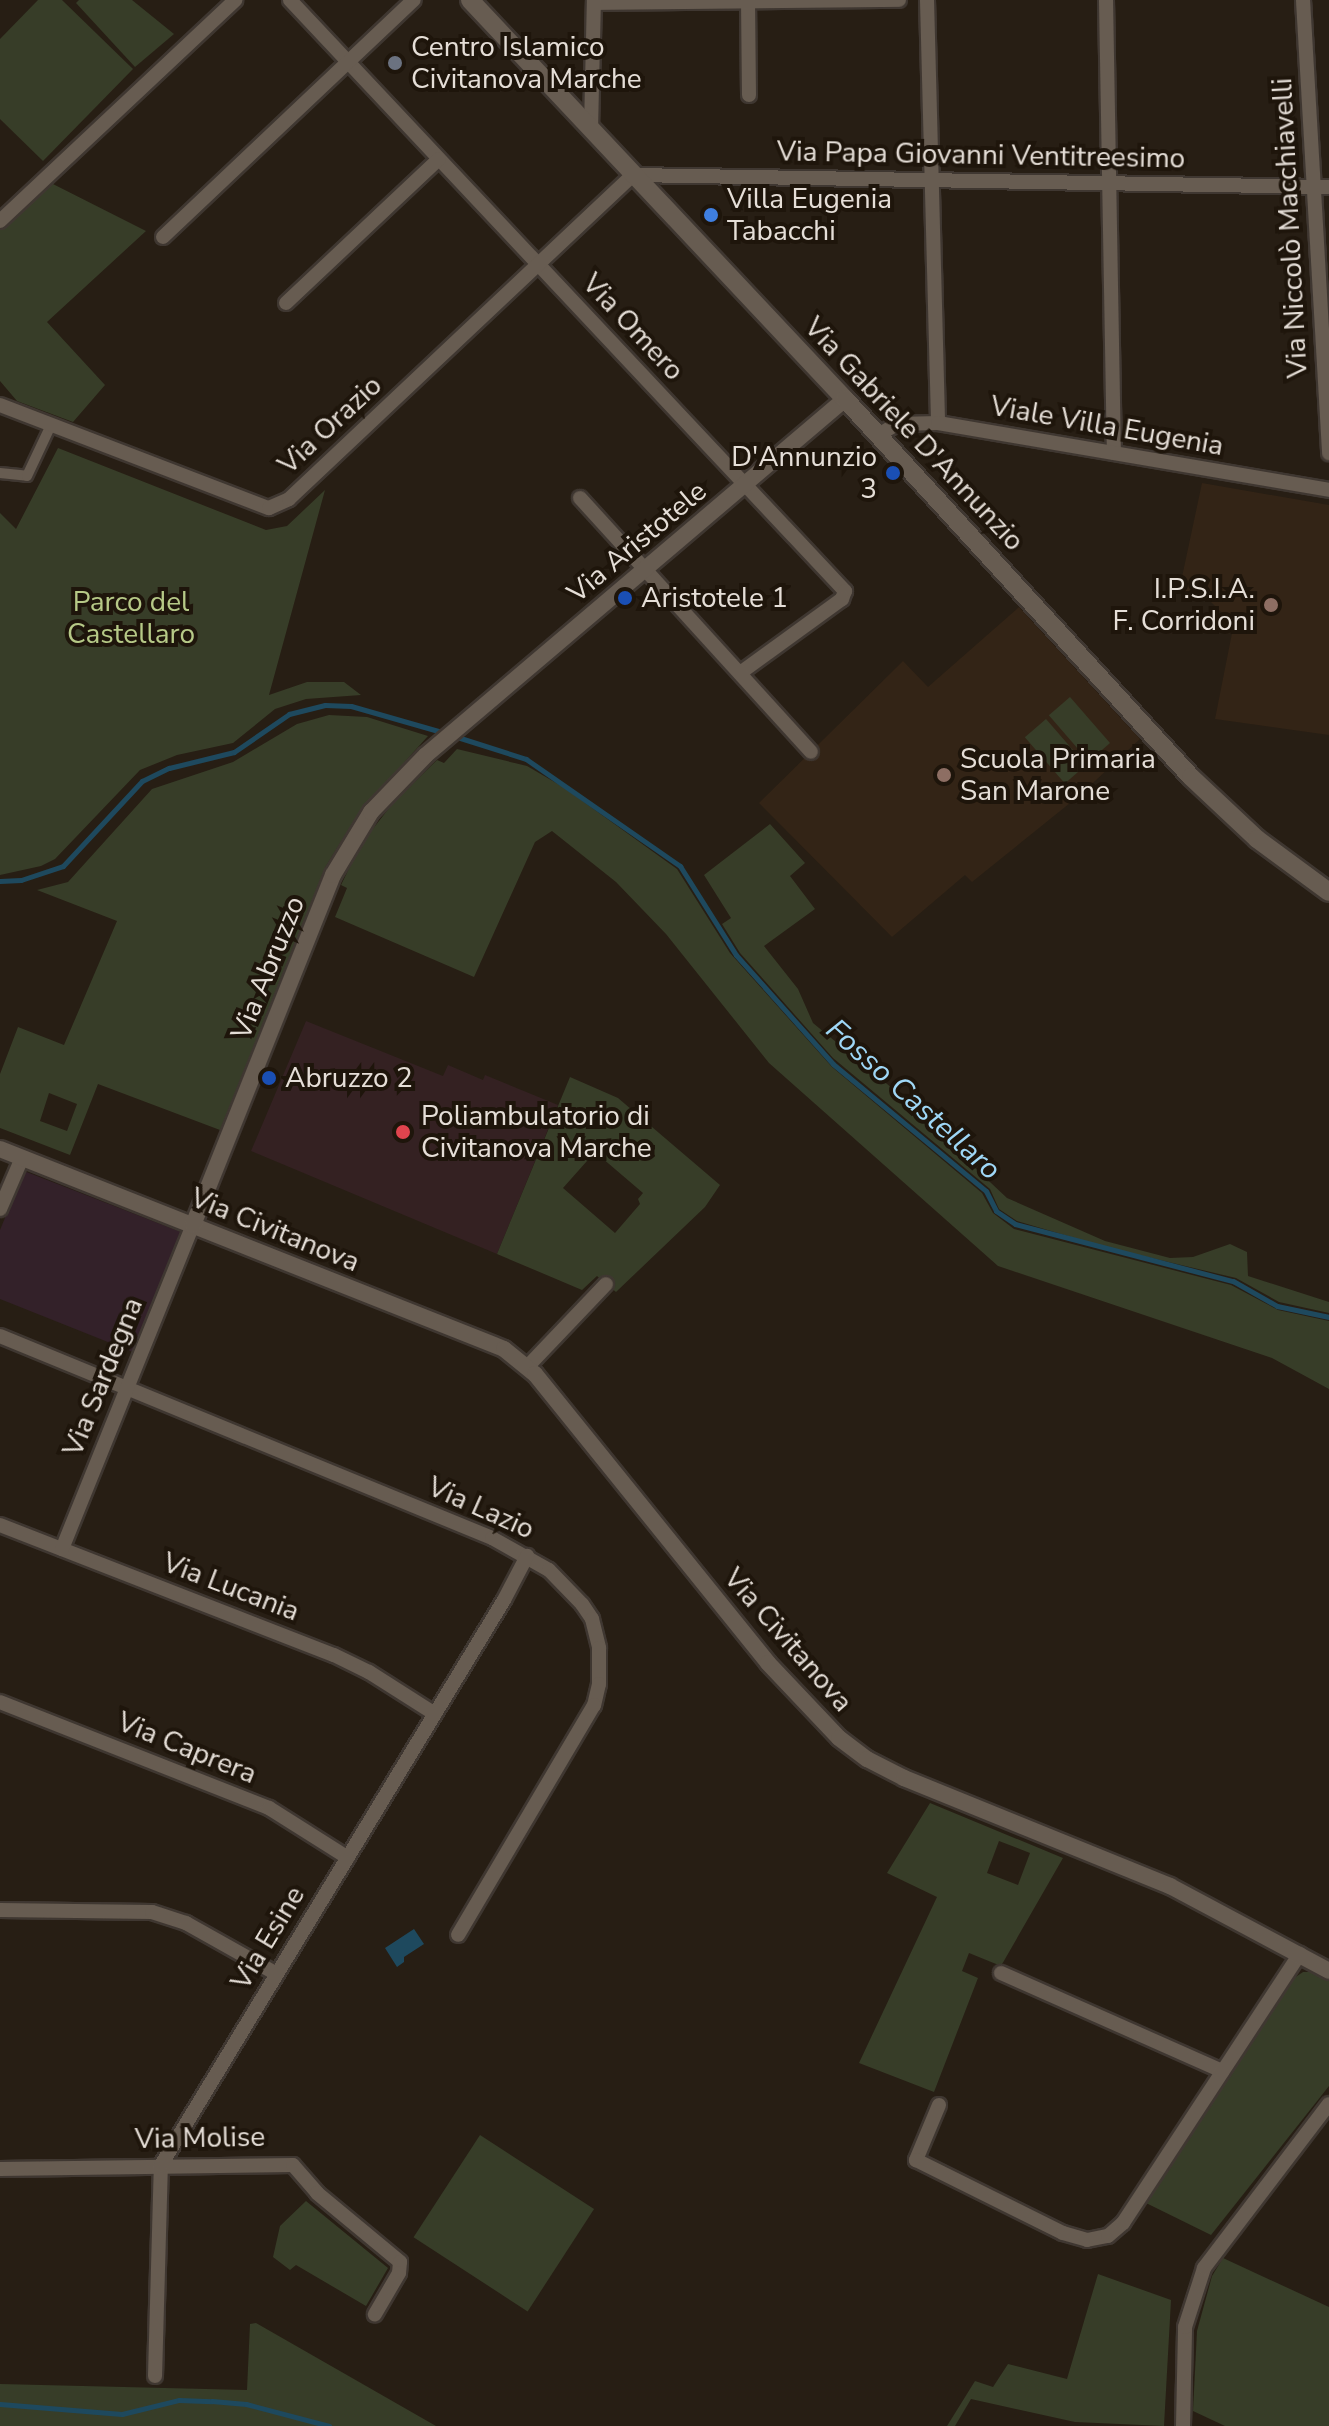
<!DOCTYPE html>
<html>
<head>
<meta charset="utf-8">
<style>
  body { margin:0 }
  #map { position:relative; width:1329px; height:2426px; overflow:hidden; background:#271e14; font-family:"Nunito Sans",sans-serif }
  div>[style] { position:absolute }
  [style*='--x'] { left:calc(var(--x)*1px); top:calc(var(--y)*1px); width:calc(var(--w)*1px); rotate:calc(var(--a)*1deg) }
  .built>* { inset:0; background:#332416 }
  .industrial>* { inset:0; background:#332129 }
  .medical>* { inset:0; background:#342122 }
  .green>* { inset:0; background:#373d28; transform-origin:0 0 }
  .water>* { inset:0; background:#1e495e }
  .stream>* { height:5px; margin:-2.5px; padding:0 2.5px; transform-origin:2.5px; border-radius:2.5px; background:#1e495e }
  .roads { filter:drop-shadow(2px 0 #3f3731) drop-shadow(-2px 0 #3f3731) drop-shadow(0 2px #3f3731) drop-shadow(0 -2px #3f3731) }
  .pedestrian>* { height:10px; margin:-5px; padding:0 5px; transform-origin:5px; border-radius:5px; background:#675c51 }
  .minor>* { height:14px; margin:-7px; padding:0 7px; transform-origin:7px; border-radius:7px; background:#675c51 }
  .tertiary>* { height:16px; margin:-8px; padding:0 8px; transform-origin:8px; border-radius:8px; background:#675c51 }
  .secondary>* { height:18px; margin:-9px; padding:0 9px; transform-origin:9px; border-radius:9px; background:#675c51 }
  .dots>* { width:22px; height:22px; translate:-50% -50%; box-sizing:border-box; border:4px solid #1e150b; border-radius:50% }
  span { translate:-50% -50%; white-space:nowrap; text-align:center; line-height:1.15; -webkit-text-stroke:8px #1e150b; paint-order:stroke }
  .poi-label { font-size:28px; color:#e5ded7 }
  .left { translate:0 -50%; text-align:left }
  .right { translate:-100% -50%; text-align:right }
  .street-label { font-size:28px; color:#e5ded7 }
  .park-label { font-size:28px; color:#b6c987 }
  .water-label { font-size:30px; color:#9fd7f6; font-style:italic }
</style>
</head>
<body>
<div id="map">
  <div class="built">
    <i style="clip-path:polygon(1202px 483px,1329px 505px,1329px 735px,1215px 719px,1235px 618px,1222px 613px,1206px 597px,1179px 591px)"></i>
    <i style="clip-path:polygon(1019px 607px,1140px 739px,1080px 795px,972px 882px,965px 875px,892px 937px,759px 803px,903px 661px,928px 687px)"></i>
  </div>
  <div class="industrial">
    <i style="clip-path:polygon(24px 1171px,181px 1232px,133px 1352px,0 1299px,0 1230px)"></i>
  </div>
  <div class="medical">
    <i style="clip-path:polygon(306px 1021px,443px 1076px,448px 1065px,483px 1080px,485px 1075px,558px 1105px,497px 1254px,251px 1151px)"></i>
  </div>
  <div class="green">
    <i style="clip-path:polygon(38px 0,62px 0,133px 69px,43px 161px,0 119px,0 39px)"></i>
    <i style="clip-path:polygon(79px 0,132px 0,174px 34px,135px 67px,76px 3px)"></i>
    <i style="clip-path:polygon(49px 182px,146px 231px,47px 322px,105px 385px,73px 422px,17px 401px,0 381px,0 229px)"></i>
    <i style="clip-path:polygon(58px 448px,266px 530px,287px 526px,325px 490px,269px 695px,307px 682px,344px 682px,361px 695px,306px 699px,275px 709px,233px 743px,177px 755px,140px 770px,55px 859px,41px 866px,0 875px,0 513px,16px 529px)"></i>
    <i style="left:1070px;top:697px;width:61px;height:28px;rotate:49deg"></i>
    <i style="clip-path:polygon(evenodd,329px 715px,367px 717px,428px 736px,358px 814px,326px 866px,220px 1130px,98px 1084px,70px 1155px,0 1128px,0 1074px,18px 1027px,64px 1045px,117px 921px,37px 890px,68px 882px,152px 789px,233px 762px,297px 724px,329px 715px,49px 1093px,77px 1104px,67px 1131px,40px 1121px,49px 1093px)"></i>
    <i style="left:1046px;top:719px;width:61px;height:28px;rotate:49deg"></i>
    <i style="clip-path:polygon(457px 749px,527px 766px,563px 787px,677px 869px,730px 953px,832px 1067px,982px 1193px,993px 1213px,1014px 1229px,1231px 1285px,1278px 1310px,1329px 1321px,1329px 1389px,1272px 1358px,998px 1266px,769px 1063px,666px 934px,616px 882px,552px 831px,535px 842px,474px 977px,335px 917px,347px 888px,341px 885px,361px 844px,393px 803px,437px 760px,444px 763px)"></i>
    <i style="clip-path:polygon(770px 824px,805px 863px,790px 876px,815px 909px,764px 946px,798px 989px,813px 1023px,898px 1093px,924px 1109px,941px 1136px,1007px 1198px,1105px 1241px,1170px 1258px,1193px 1257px,1230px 1244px,1247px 1252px,1248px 1276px,1329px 1302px,1329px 1313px,1279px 1302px,1236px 1278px,1105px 1247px,1017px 1221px,999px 1209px,990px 1189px,833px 1058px,740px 953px,722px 924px,731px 918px,704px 875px)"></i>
    <i style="clip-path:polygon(evenodd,570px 1077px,618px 1098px,720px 1185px,705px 1207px,616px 1292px,597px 1276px,582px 1290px,497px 1254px,570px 1077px,595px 1152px,643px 1193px,638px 1199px,640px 1204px,615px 1233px,563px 1188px,595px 1152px)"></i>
    <i style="clip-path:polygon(evenodd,930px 1803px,1063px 1858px,1001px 1966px,969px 1953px,962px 1971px,978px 1978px,934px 2092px,859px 2063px,937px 1897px,887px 1873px,930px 1803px,999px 1841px,1030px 1853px,1018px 1885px,987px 1873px,999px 1841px)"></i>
    <i style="clip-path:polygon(1303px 1972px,1315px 1972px,1329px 1980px,1329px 2086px,1211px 2235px,1146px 2203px,1291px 1980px)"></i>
    <i style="left:480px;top:2135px;width:136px;height:122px;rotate:33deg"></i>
    <i style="clip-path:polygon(306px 2201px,388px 2268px,366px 2306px,296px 2265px,290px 2270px,273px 2257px,280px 2226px)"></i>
    <i style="clip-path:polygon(1223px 2258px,1329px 2307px,1329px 2426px,1225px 2426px,1193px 2411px,1197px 2331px,1212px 2276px)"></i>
    <i style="clip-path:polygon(1098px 2274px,1171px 2300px,1164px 2426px,1075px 2422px,971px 2399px,955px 2426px,947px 2426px,975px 2381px,993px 2387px,1008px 2364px,1067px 2379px)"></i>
    <i style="clip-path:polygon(256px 2323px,436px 2426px,0 2426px,0 2384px,247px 2390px,250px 2324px)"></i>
  </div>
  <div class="water">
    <i style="clip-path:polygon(414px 1929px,424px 1944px,404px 1957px,404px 1962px,397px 1967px,385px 1948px)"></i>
  </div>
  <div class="stream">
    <i style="--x:454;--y:736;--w:76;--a:17.7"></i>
    <i style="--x:526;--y:759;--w:188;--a:34.8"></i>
    <i style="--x:680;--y:866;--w:105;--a:57.8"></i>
    <i style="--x:736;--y:955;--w:146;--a:48.3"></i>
    <i style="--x:833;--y:1064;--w:199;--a:39.7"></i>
    <i style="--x:986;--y:1191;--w:22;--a:63"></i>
    <i style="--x:996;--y:1211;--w:23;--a:34"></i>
    <i style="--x:1015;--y:1224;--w:225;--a:14.7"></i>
    <i style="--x:1233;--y:1281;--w:51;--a:29.6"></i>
    <i style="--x:1277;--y:1306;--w:53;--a:11.9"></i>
    <i style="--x:0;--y:881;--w:21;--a:-3"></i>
    <i style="--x:21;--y:880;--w:44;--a:-18.4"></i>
    <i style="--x:63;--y:866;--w:116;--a:-47.1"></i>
    <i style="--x:142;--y:781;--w:30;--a:-26"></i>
    <i style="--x:169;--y:768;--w:67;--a:-13.8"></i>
    <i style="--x:234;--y:752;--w:67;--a:-34.6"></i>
    <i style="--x:289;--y:714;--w:37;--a:-14"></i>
    <i style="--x:325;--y:705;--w:26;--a:2"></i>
    <i style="--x:351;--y:706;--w:98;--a:16"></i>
    <i style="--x:0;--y:2404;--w:122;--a:4.7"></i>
    <i style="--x:122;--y:2414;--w:59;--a:-13.8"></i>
    <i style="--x:179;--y:2400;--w:33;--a:2"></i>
    <i style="--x:212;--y:2401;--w:34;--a:5"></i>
    <i style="--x:246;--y:2404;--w:86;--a:14.8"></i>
  </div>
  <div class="roads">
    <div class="pedestrian">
      <i style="--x:0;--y:473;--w:27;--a:6"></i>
      <i style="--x:27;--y:476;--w:56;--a:-64.8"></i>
    </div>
    <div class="minor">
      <i style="--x:290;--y:0;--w:811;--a:46.8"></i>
      <i style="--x:845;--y:591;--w:9;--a:111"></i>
      <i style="--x:842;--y:599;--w:126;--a:144"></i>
      <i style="--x:748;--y:0;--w:95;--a:89.4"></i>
      <i style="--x:927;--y:0;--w:423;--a:88.5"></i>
      <i style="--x:1106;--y:0;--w:453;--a:89"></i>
      <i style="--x:1303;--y:0;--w:454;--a:86.7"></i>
      <i style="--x:594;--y:3;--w:305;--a:-0.6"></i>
      <i style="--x:591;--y:129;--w:129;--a:-88.7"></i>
      <i style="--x:0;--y:221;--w:323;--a:-43.2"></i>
      <i style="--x:163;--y:237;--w:345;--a:-43.4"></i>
      <i style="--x:286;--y:303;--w:210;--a:-43.3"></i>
      <i style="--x:0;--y:405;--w:288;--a:21"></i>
      <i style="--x:269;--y:508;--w:22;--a:-24"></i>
      <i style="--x:289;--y:499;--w:473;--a:-43.3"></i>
      <i style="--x:633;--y:175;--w:696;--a:0.99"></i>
      <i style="--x:878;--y:435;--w:22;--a:-30"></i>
      <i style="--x:897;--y:424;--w:41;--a:-1.4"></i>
      <i style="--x:938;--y:423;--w:397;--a:9.7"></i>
      <i style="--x:580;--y:498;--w:343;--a:47.7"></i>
      <i style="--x:0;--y:1209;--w:56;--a:-66.7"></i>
      <i style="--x:0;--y:1336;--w:532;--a:22.32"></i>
      <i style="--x:492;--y:1538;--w:65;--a:29.3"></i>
      <i style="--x:549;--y:1570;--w:47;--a:45.9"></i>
      <i style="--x:582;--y:1604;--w:18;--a:56"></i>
      <i style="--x:592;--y:1619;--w:30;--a:76"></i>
      <i style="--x:599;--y:1648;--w:36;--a:90"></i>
      <i style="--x:599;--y:1684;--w:22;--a:103"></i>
      <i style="--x:594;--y:1705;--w:267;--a:120.6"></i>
      <i style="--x:528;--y:1366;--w:113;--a:-46.4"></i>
      <i style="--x:0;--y:1525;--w:358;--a:21.3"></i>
      <i style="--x:334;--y:1655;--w:39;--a:26"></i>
      <i style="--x:369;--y:1672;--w:78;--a:32.5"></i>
      <i style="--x:62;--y:1549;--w:349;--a:-68"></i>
      <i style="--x:0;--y:1702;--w:289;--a:21.5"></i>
      <i style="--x:269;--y:1808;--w:93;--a:32.3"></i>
      <i style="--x:0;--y:1910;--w:152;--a:0.8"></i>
      <i style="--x:152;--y:1912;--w:36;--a:18"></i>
      <i style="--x:186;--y:1923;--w:104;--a:29.3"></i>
      <i style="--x:1001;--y:1973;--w:242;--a:23.9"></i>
      <i style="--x:939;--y:2105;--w:60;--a:112.7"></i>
      <i style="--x:916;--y:2160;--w:164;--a:26.4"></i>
      <i style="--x:1063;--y:2233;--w:25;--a:16"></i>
      <i style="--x:1087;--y:2240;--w:21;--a:-11"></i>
      <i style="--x:1108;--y:2236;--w:20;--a:-41"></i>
      <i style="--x:1123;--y:2223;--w:322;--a:-56.7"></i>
      <i style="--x:0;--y:2169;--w:293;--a:-0.8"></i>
      <i style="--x:293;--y:2165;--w:37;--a:49"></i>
      <i style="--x:317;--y:2193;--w:108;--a:39.7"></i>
      <i style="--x:400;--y:2262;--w:11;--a:95"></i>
      <i style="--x:399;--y:2273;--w:48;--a:120.3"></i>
      <i style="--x:155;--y:2376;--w:211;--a:-88.4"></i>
      <i style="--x:161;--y:2165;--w:661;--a:-58.74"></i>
      <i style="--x:504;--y:1600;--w:50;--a:-62.4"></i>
      <i style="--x:1183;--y:2426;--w:99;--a:-88.8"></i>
      <i style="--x:1185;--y:2327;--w:62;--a:-72.1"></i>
      <i style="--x:1204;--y:2268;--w:206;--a:-52.7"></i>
    </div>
    <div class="tertiary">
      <i style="--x:0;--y:1149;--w:542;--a:21.64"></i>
      <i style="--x:504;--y:1349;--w:40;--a:39"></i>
      <i style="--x:535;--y:1374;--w:371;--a:51.1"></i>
      <i style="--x:768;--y:1663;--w:103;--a:46.6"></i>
      <i style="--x:839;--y:1738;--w:35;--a:37"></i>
      <i style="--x:867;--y:1759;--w:42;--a:27.2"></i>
      <i style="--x:904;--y:1778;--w:287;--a:22.1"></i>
      <i style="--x:1170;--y:1886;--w:180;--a:28.1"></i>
      <i style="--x:193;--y:1225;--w:377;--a:-68.2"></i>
      <i style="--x:333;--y:875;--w:74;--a:-58.9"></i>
      <i style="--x:371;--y:812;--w:79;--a:-46"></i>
      <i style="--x:426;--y:755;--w:550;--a:-40.35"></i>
    </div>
    <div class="secondary">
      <i style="--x:470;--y:0;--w:548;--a:46.78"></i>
      <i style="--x:845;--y:399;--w:512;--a:47.53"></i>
      <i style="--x:1191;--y:777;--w:91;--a:43.2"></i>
      <i style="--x:1257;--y:839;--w:89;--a:36.4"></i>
    </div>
  </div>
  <div class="dots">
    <i style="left:395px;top:63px;background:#6b7280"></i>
    <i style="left:711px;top:215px;background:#3f7fe0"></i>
    <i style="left:893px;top:473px;background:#1a4fb4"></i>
    <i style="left:625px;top:598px;background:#1a4fb4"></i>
    <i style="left:1271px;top:605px;background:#8d6e63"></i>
    <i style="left:944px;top:775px;background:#8d6e63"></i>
    <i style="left:269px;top:1078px;background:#1a4fb4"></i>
    <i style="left:403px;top:1132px;background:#e0444e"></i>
  </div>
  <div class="poi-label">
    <span class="left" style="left:411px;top:63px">Centro Islamico<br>Civitanova Marche</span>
    <span class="left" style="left:727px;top:215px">Villa Eugenia<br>Tabacchi</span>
    <span class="right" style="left:877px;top:473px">D'Annunzio<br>3</span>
    <span class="right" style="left:1255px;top:605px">I.P.S.I.A.<br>F. Corridoni</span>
    <span class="left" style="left:641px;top:598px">Aristotele 1</span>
    <span class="left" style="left:960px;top:775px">Scuola Primaria<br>San Marone</span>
    <span class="left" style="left:285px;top:1078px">Abruzzo 2</span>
    <span class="left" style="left:421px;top:1132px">Poliambulatorio di<br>Civitanova Marche</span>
  </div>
  <div class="street-label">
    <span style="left:981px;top:155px;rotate:1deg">Via Papa Giovanni Ventitreesimo</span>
    <span style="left:1290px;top:228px;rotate:-93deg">Via Niccolò Macchiavelli</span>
    <span style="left:633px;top:327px;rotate:47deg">Via Omero</span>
    <span style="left:330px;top:425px;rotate:-43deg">Via Orazio</span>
    <span style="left:1107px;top:426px;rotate:10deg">Viale Villa Eugenia</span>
    <span style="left:914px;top:434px;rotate:47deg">Via Gabriele D'Annunzio</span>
    <span style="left:637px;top:542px;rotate:-40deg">Via Aristotele</span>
    <span style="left:268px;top:968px;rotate:-68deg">Via Abruzzo</span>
    <span style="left:275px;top:1230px;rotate:22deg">Via Civitanova</span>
    <span style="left:103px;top:1377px;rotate:-68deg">Via Sardegna</span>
    <span style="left:481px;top:1508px;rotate:24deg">Via Lazio</span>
    <span style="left:231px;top:1587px;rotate:21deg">Via Lucania</span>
    <span style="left:788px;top:1640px;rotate:49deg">Via Civitanova</span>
    <span style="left:187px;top:1748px;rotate:22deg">Via Caprera</span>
    <span style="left:268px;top:1938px;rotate:-59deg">Via Esine</span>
    <span style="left:200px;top:2138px;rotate:-1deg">Via Molise</span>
  </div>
  <div class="park-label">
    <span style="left:131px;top:618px">Parco del<br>Castellaro</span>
  </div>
  <div class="water-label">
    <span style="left:913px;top:1100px;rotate:42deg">Fosso Castellaro</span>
  </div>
</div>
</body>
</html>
